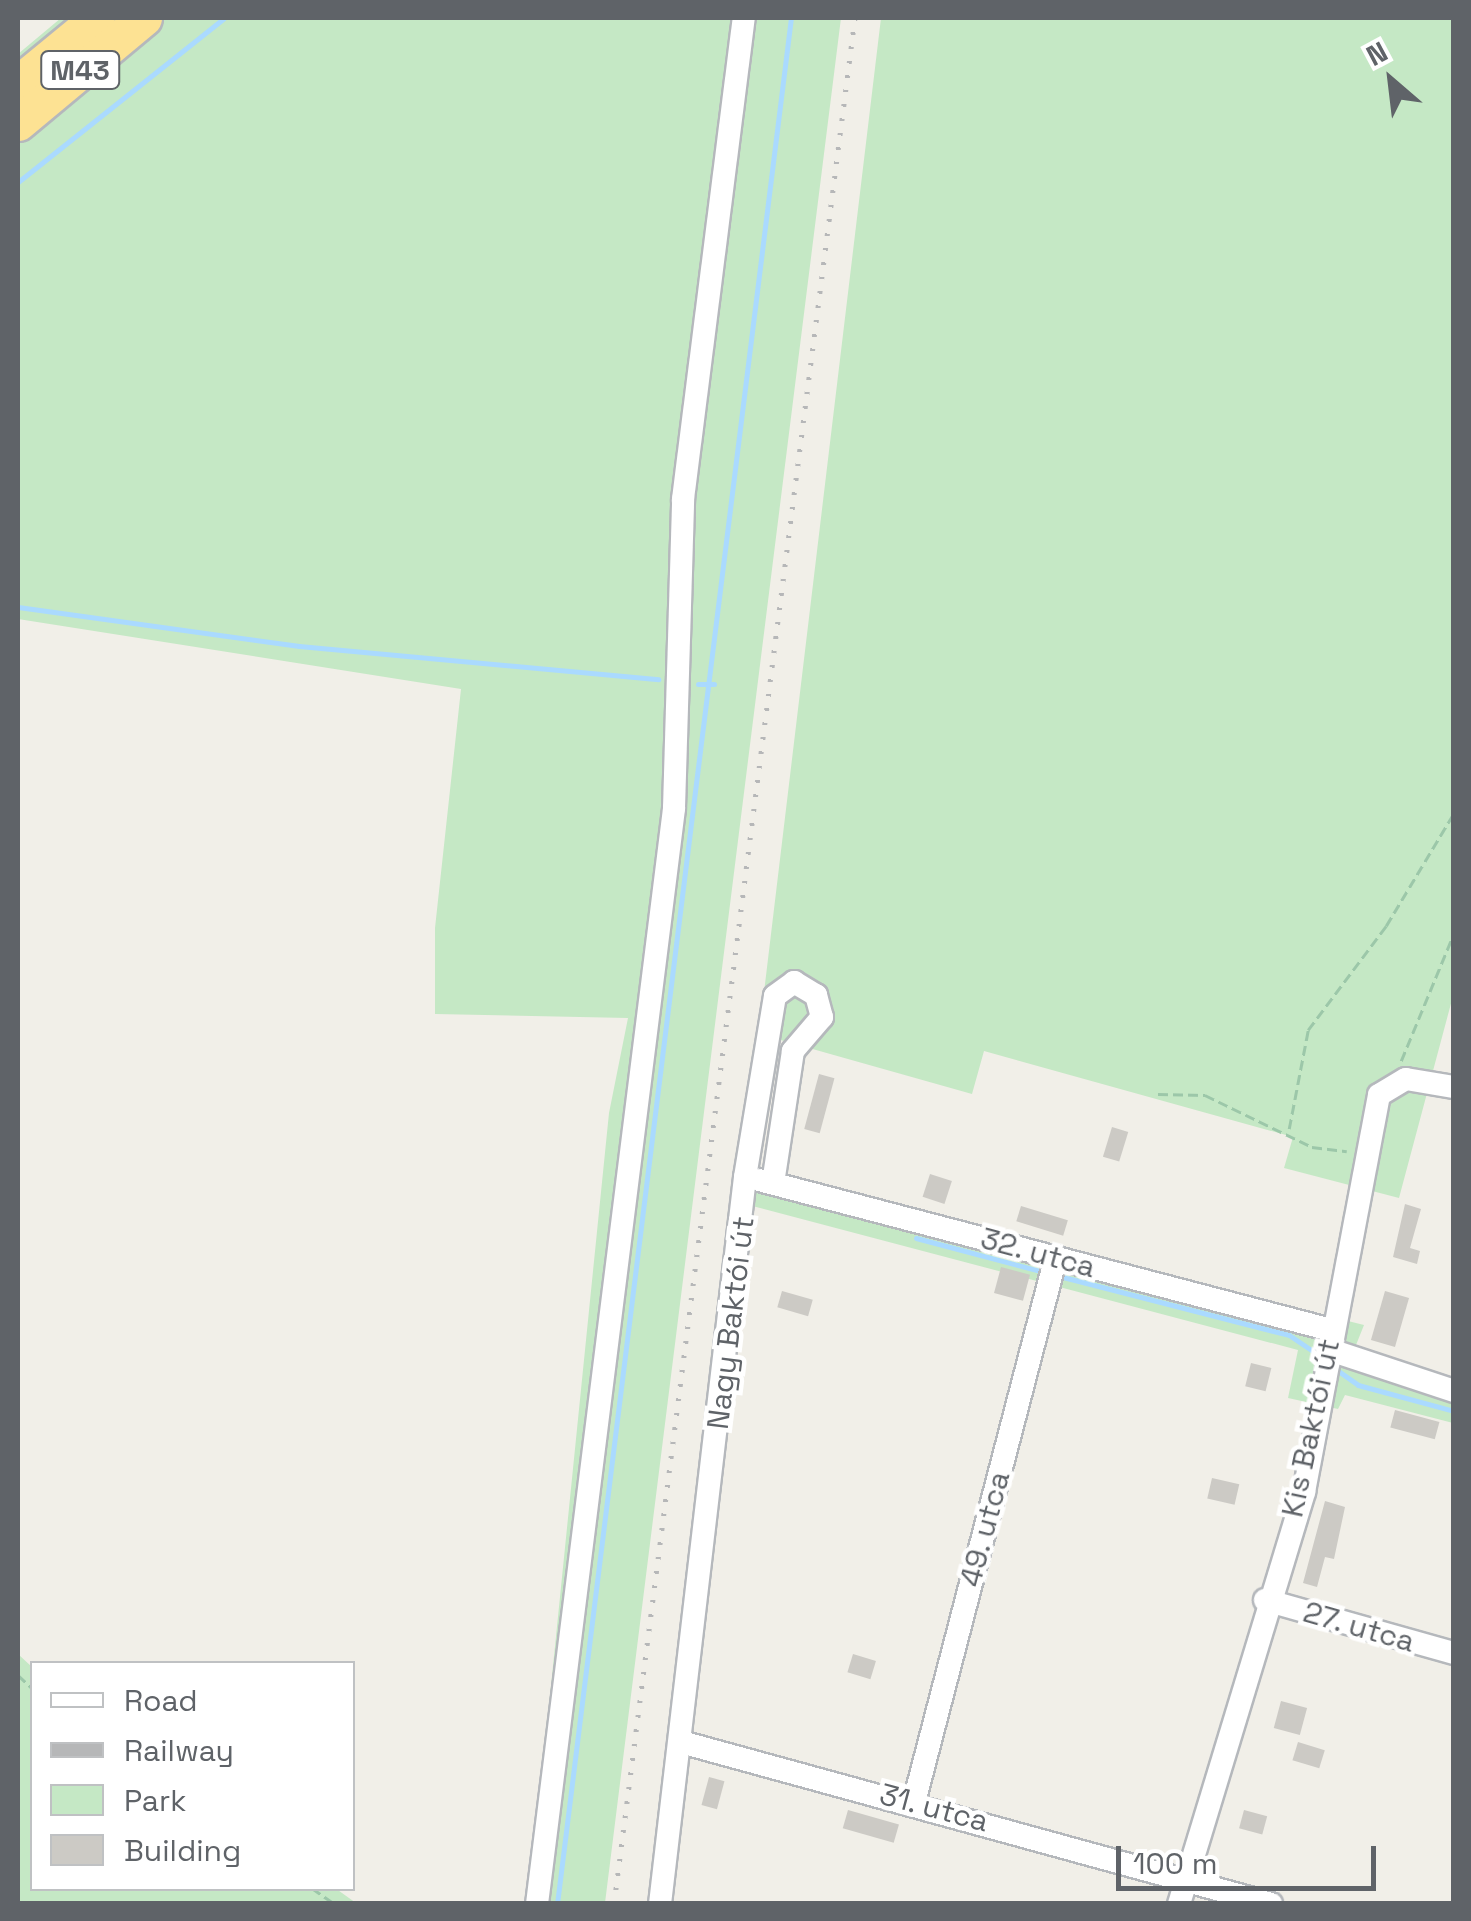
<!DOCTYPE html>
<html>
<head>
<meta charset="utf-8">
<style>
  body { margin:0 }
  #map { position:relative; width:1471px; height:1921px; overflow:hidden; background:#f1efe8; font-family:"Space Grotesk",sans-serif }
  div>[style] { position:absolute }
  [style*='--x'] { left:calc(var(--x)*1px); top:calc(var(--y)*1px); width:calc(var(--w)*1px); rotate:calc(var(--a)*1deg) }
  .green>* { inset:0; background:#c5e8c5 }
  .stream>* { height:5px; margin:-2.5px; padding:0 2.5px; transform-origin:2.5px; border-radius:2.5px; background:#aadaff }
  .building>* { inset:0; background:#cccac5; transform-origin:0 0 }
  .path>* { height:2.5px; margin-top:-1.25px; transform-origin:0; background:repeating-linear-gradient(90deg,#9cc7a9 0 10px,transparent 0 15px) }
  .roads { filter:drop-shadow(2px 0 #b5b8bc) drop-shadow(-2px 0 #b5b8bc) drop-shadow(0 2px #b5b8bc) drop-shadow(0 -2px #b5b8bc) }
  .minor>* { height:22px; margin:-11px; padding:0 11px; transform-origin:11px; border-radius:11px; background:#fff }
  .highway>* { height:35px; margin:-17.5px; padding:0 17.5px; transform-origin:17.5px; border-radius:17.5px; background:#fde293 }
  .rail>* { height:5px; margin-top:-2.5px; transform-origin:0; background:repeating-linear-gradient(90deg,#b6b7b8 0 2.5px,transparent 0 14.5px) }
  span { translate:-50% -50%; white-space:nowrap; text-align:center; line-height:1.15; -webkit-text-stroke:9px #fff; paint-order:stroke }
  .shield-label span { padding:2px 8px; background:#fff; border:2px solid; border-radius:8px; -webkit-text-stroke-width:0 }
  .shield-label { font-size:28px; color:#5f6368; font-weight:700 }
  .street-label { font-size:30px; color:#5f6368 }
  .frame { position:absolute; inset:0; border:20px solid #5f6368; pointer-events:none }
  .legend { position:absolute; left:30px; top:1661px; width:325px; height:230px; box-sizing:border-box; background:#fff; border:2px solid #bfc1c3; margin:0; padding:12px 18px; list-style:none; font-size:30px; color:#5f6368 }
  .legend li { display:flex; align-items:center; gap:20px; height:50px }
  .legend b { width:50px; border:2px solid #bfc1c3 }
  .north { position:absolute; left:1341px; top:30px; width:100px; height:100px; -webkit-text-stroke:8px #fff; paint-order:stroke; rotate:332deg; font-size:28px; font-weight:700; line-height:40px; text-align:center; color:#5f6368 }
  .north::after { content:''; display:block; margin:auto; width:35px; height:45px; background:#5f6368; clip-path:polygon(50% 0,100% 100%,50% 72%,0 100%) }
  .scale { position:absolute; left:1116px; top:1846px; width:260px; height:45px; box-sizing:border-box; border:5px solid #5f6368; border-top:0; padding-left:12px; font-size:30px; line-height:35px; white-space:nowrap; color:#5f6368; -webkit-text-stroke:8px #fff; paint-order:stroke }
</style>
</head>
<body>
<div id="map">
  <div class="green">
    <i style="clip-path:polygon(61px 18px,841px 18px,605px 1903px,529px 1903px,609px 1113px,628px 1018px,435px 1014px,435px 928px,461px 689px,18px 619px,18px 54px)"></i>
    <i style="clip-path:polygon(881px 18px,1453px 18px,1453px 996px,1399px 1198px,1284px 1168px,1293px 1137px,984px 1051px,972px 1094px,759px 1034px)"></i>
    <i style="clip-path:polygon(741px 1170px,1364px 1325px,1354px 1350px,1453px 1378px,1453px 1423px,1345px 1395px,1338px 1409px,1288px 1398px,1298px 1350px,737px 1202px)"></i>
    <i style="clip-path:polygon(18px 1654px,32px 1667px,32px 1888px,335px 1888px,356px 1903px,18px 1903px)"></i>
  </div>
  <div class="stream">
    <i style="--x:18;--y:182;--w:263;--a:-38.5"></i>
    <i style="--x:18;--y:607;--w:284;--a:7.9"></i>
    <i style="--x:299;--y:646;--w:361;--a:5.3"></i>
    <i style="--x:698;--y:684;--w:16;--a:0"></i>
    <i style="--x:916;--y:1238;--w:132;--a:14.9"></i>
    <i style="--x:1059;--y:1276;--w:237;--a:14.4"></i>
    <i style="--x:1289;--y:1335;--w:29;--a:34"></i>
    <i style="--x:1334;--y:1368;--w:29;--a:35"></i>
    <i style="--x:1358;--y:1385;--w:99;--a:15.2"></i>
    <i style="--x:557;--y:1904;--w:1900;--a:-82.93"></i>
  </div>
  <div class="building">
    <i style="left:819px;top:1074px;width:16px;height:57px;rotate:15deg"></i>
    <i style="left:1112px;top:1127px;width:17px;height:31px;rotate:17deg"></i>
    <i style="left:930px;top:1174px;width:23px;height:24px;rotate:18deg"></i>
    <i style="clip-path:polygon(1405px 1204px,1421px 1209px,1410px 1248px,1420px 1251px,1417px 1264px,1393px 1257px)"></i>
    <i style="left:1021px;top:1206px;width:49px;height:16px;rotate:17deg"></i>
    <i style="left:1001px;top:1267px;width:30px;height:27px;rotate:15deg"></i>
    <i style="left:782px;top:1291px;width:32px;height:17px;rotate:16deg"></i>
    <i style="left:1385px;top:1291px;width:25px;height:51px;rotate:16deg"></i>
    <i style="left:1251px;top:1363px;width:21px;height:24px;rotate:14deg"></i>
    <i style="left:1395px;top:1410px;width:46px;height:18px;rotate:15deg"></i>
    <i style="left:1212px;top:1478px;width:28px;height:21px;rotate:13deg"></i>
    <i style="clip-path:polygon(1325px 1501px,1345px 1507px,1334px 1559px,1325px 1557px,1317px 1587px,1303px 1583px)"></i>
    <i style="left:853px;top:1654px;width:24px;height:19px;rotate:17deg"></i>
    <i style="left:1281px;top:1701px;width:27px;height:28px;rotate:15deg"></i>
    <i style="left:1298px;top:1742px;width:28px;height:19px;rotate:17deg"></i>
    <i style="left:709px;top:1777px;width:16px;height:29px;rotate:15deg"></i>
    <i style="left:848px;top:1810px;width:53px;height:19px;rotate:16deg"></i>
    <i style="left:1244px;top:1810px;width:24px;height:19px;rotate:15deg"></i>
  </div>
  <div class="path">
    <i style="--x:1401;--y:1061;--w:139;--a:-67.5"></i>
    <i style="--x:1158;--y:1094;--w:47;--a:1.2"></i>
    <i style="--x:1205;--y:1095;--w:119;--a:25.9"></i>
    <i style="--x:1312;--y:1147;--w:35;--a:7"></i>
    <i style="--x:1289;--y:1129;--w:101;--a:-79.1"></i>
    <i style="--x:1308;--y:1030;--w:130;--a:-53.1"></i>
    <i style="--x:1386;--y:926;--w:132;--a:-59"></i>
    <i style="--x:18;--y:1675;--w:19;--a:43"></i>
    <i style="--x:312;--y:1888;--w:28;--a:35"></i>
  </div>
  <div class="roads">
    <div class="minor">
      <i style="--x:759;--y:1180;--w:591;--a:14.69"></i>
      <i style="--x:1327;--y:1349;--w:134;--a:18.3"></i>
      <i style="--x:1265;--y:1600;--w:196;--a:15.7"></i>
      <i style="--x:681;--y:1742;--w:612;--a:15.35"></i>
      <i style="--x:914;--y:1802;--w:563;--a:-75.4"></i>
      <i style="--x:537;--y:1904;--w:1105;--a:-82.87"></i>
      <i style="--x:674;--y:808;--w:309;--a:-88.3"></i>
      <i style="--x:683;--y:499;--w:485;--a:-82.8"></i>
      <i style="--x:660;--y:1904;--w:732;--a:-83.33"></i>
      <i style="--x:745;--y:1177;--w:183;--a:-80.6"></i>
      <i style="--x:775;--y:996;--w:24;--a:-36"></i>
      <i style="--x:794;--y:982;--w:26;--a:31"></i>
      <i style="--x:816;--y:995;--w:23;--a:75"></i>
      <i style="--x:822;--y:1017;--w:45;--a:130.5"></i>
      <i style="--x:793;--y:1051;--w:134;--a:98.6"></i>
      <i style="--x:1179;--y:1904;--w:431;--a:-73.1"></i>
      <i style="--x:1304;--y:1492;--w:404;--a:-79.3"></i>
      <i style="--x:1379;--y:1095;--w:31;--a:-31"></i>
      <i style="--x:1406;--y:1079;--w:49;--a:9.5"></i>
    </div>
    <div class="highway">
      <i style="--x:18;--y:83;--w:102;--a:-39.4"></i>
      <i style="--x:18;--y:123;--w:164;--a:-39.8"></i>
    </div>
  </div>
  <div class="rail">
    <i style="--x:614;--y:1904;--w:1901;--a:-82.72"></i>
  </div>
  <div class="shield-label">
    <span style="left:80px;top:70px">M43</span>
  </div>
  <div class="street-label">
    <span style="left:1038px;top:1253px;rotate:15deg">32. utca</span>
    <span style="left:731px;top:1323px;rotate:-83deg">Nagy Baktói út</span>
    <span style="left:1311px;top:1428px;rotate:-78deg">Kis Baktói út</span>
    <span style="left:985px;top:1529px;rotate:-75deg">49. utca</span>
    <span style="left:1359px;top:1627px;rotate:16deg">27. utca</span>
    <span style="left:934px;top:1808px;rotate:15deg">31. utca</span>
  </div>
  <div class="frame"></div>
  <ul class="legend">
  <li><b style="height:12px;background:#fff"></b>Road</li>
  <li><b style="height:12px;background:#b6b7b8"></b>Railway</li>
  <li><b style="height:28px;background:#c5e8c5"></b>Park</li>
  <li><b style="height:28px;background:#cccac5"></b>Building</li>
  </ul>
  <div class="north">N</div>
  <div class="scale">100 m</div>
</div>
</body>
</html>
